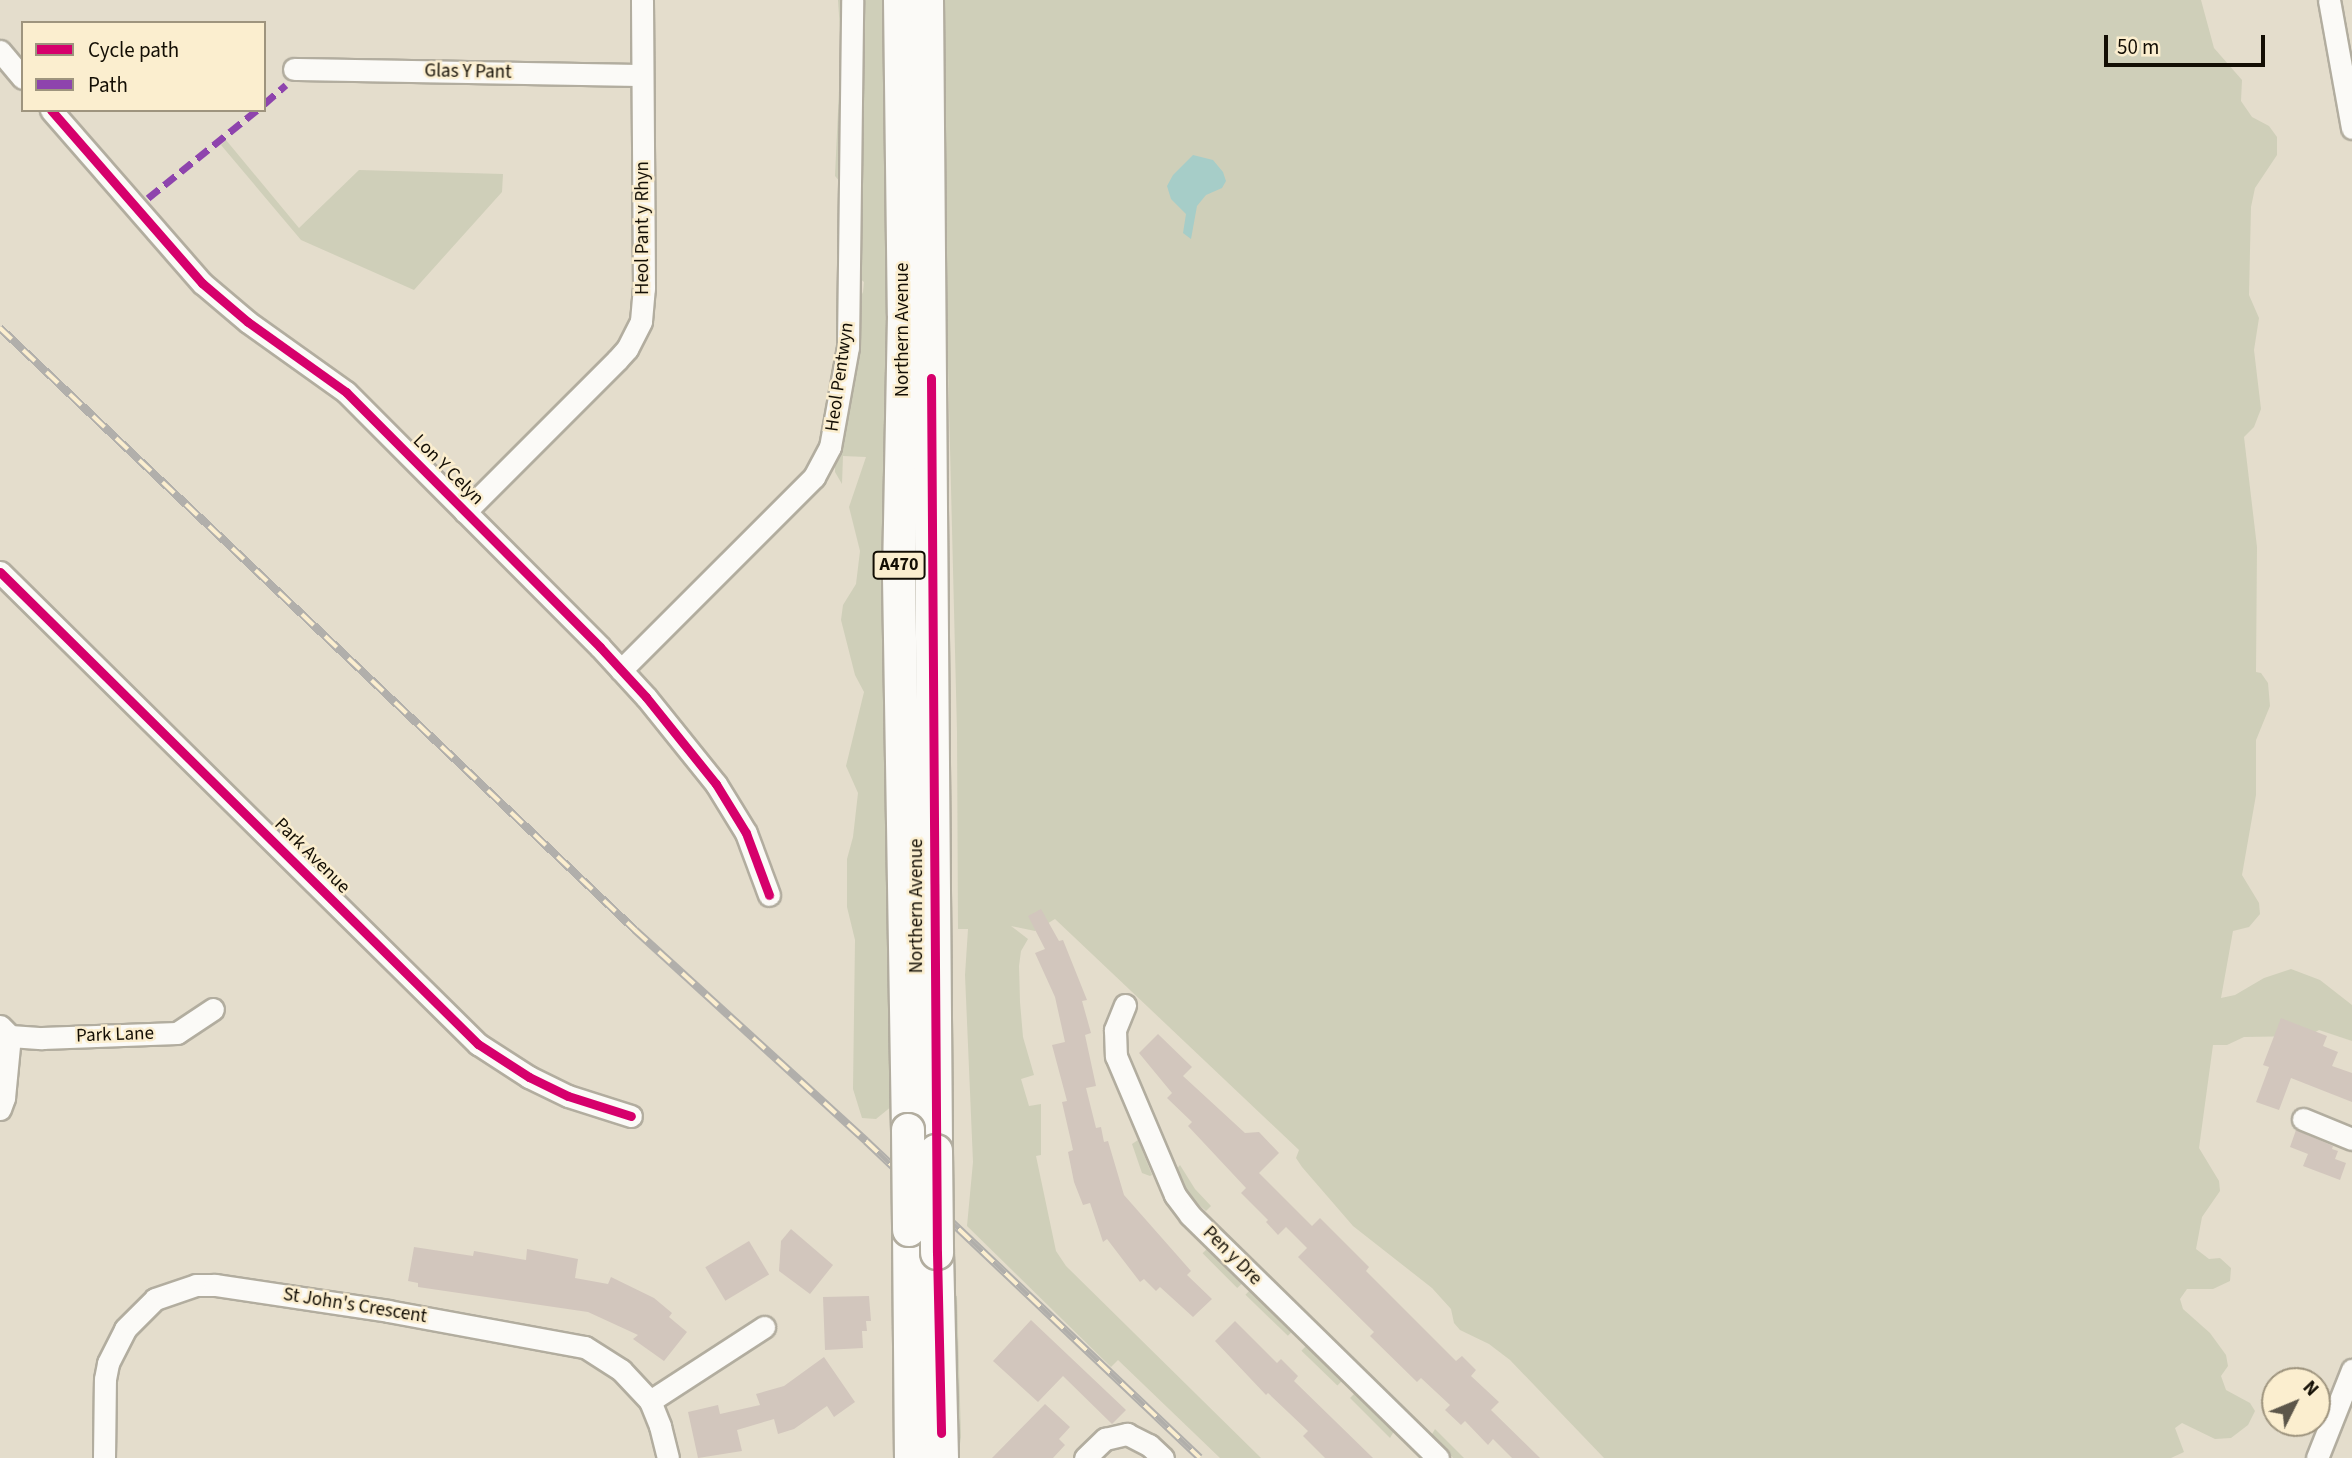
<!DOCTYPE html>
<html>
<head>
<meta charset="utf-8">
<style>
  body { margin:0 }
  #map { position:relative; width:2352px; height:1458px; overflow:hidden; background:#e4ddcc; font-family:"Source Sans 3",sans-serif }
  div>[style] { position:absolute }
  [style*='--x'] { left:calc(var(--x)*1px); top:calc(var(--y)*1px); width:calc(var(--w)*1px); rotate:calc(var(--a)*1deg) }
  .green>* { inset:0; background:#cfcfb9; transform-origin:0 0 }
  .water>* { inset:0; background:#a6cdc8 }
  .building>* { inset:0; background:#d2c6bd; transform-origin:0 0 }
  .roads { filter:drop-shadow(2px 0 #b2ad9f) drop-shadow(-2px 0 #b2ad9f) drop-shadow(0 2px #b2ad9f) drop-shadow(0 -2px #b2ad9f) }
  .minor>* { height:21px; margin:-10.5px; padding:0 10.5px; transform-origin:10.5px; border-radius:10.5px; background:#fbfaf7 }
  .highway>* { height:32px; margin:-16px; padding:0 16px; transform-origin:16px; border-radius:16px; background:#fbfaf7 }
  .rail>* { height:8px; margin-top:-4px; transform-origin:0; background:repeating-linear-gradient(90deg,#fbeecf 0 16px,#b1afab 0 32px); box-sizing:border-box; border-block:2px solid #b1afab }
  .bridges { filter:drop-shadow(2px 0 #b2ad9f) drop-shadow(-2px 0 #b2ad9f) drop-shadow(0 2px #b2ad9f) drop-shadow(0 -2px #b2ad9f) }
  .highway-bridge>* { height:32px; margin:-16px; padding:0 16px; transform-origin:16px; border-radius:16px; background:#fbfaf7 }
  .quiet>* { height:7px; margin-top:-3.5px; transform-origin:0; background:repeating-linear-gradient(90deg,#8e44ad 0 14px,transparent 0 21px) }
  .cycleway>* { height:9px; margin:-4.5px; padding:0 4.5px; transform-origin:4.5px; border-radius:4.5px; background:#d6006c }
  span { translate:-50% -50%; white-space:nowrap; text-align:center; line-height:1.15; -webkit-text-stroke:5px #fbeecf; paint-order:stroke }
  .shield-label span { padding:2px 5px; background:#fbeecf; border:2px solid; border-radius:5px; -webkit-text-stroke-width:0 }
  .shield-label { font-size:18px; color:#130e04; font-weight:700 }
  .street-label { font-size:19px; color:#130e04 }
  .legend { position:absolute; left:21px; top:21px; width:245px; height:91px; box-sizing:border-box; background:#fbeecf; border:2px solid #9e947e; margin:0; padding:9px 12px; list-style:none; font-size:21px; color:#130e04 }
  .legend li { display:flex; align-items:center; gap:14px; height:35px }
  .legend b { width:35px; border:2px solid #9e947e }
  .north { position:absolute; left:2261px; top:1367px; width:70px; height:70px; box-sizing:border-box; background:#fbeecf; border:2px solid #9e947e; border-radius:50%; rotate:47deg; font-size:19px; font-weight:700; line-height:28px; text-align:center; color:#130e04 }
  .north::after { content:''; display:block; margin:auto; width:24px; height:32px; background:#5c564a; clip-path:polygon(50% 0,100% 100%,50% 72%,0 100%) }
  .scale { position:absolute; left:2104px; top:35px; width:161px; height:32px; box-sizing:border-box; border:4px solid #130e04; border-top:0; padding-left:9px; font-size:21px; line-height:24px; white-space:nowrap; color:#130e04; -webkit-text-stroke:5px #fbeecf; paint-order:stroke }
</style>
</head>
<body>
<div id="map">
  <div class="green">
    <i style="clip-path:polygon(838px 0,891px 0,893px 20px,884px 32px,892px 35px,886px 183px,895px 190px,887px 203px,888px 302px,892px 308px,897px 1070px,892px 1106px,876px 1119px,862px 1118px,853px 1089px,855px 940px,847px 907px,847px 859px,853px 837px,858px 793px,846px 766px,864px 692px,855px 675px,841px 620px,843px 605px,856px 584px,860px 551px,849px 507px,866px 457px,843px 456px,842px 484px,835px 472px,835px 362px,836px 346px,863px 292px,864px 282px,853px 273px,841px 183px,835px 176px,841px 46px)"></i>
    <i style="clip-path:polygon(939px 0,2201px 0,2214px 48px,2242px 80px,2241px 101px,2252px 117px,2269px 126px,2277px 137px,2277px 155px,2255px 188px,2251px 207px,2249px 295px,2259px 318px,2254px 350px,2261px 409px,2254px 427px,2244px 437px,2257px 547px,2256px 672px,2261px 673px,2268px 683px,2270px 706px,2256px 740px,2256px 795px,2242px 875px,2259px 903px,2260px 914px,2249px 927px,2233px 931px,2221px 998px,2235px 995px,2264px 978px,2291px 969px,2320px 980px,2352px 1005px,2352px 1041px,2319px 1030px,2308px 1036px,2244px 1037px,2227px 1045px,2213px 1045px,2199px 1148px,2219px 1181px,2220px 1191px,2202px 1217px,2196px 1249px,2209px 1259px,2220px 1258px,2231px 1268px,2230px 1281px,2213px 1289px,2187px 1289px,2180px 1299px,2183px 1309px,2210px 1333px,2226px 1355px,2228px 1366px,2221px 1376px,2226px 1390px,2250px 1403px,2255px 1411px,2248px 1425px,2231px 1438px,2215px 1439px,2182px 1423px,2175px 1428px,2184px 1452px,2171px 1458px,1604px 1458px,1510px 1360px,1489px 1344px,1460px 1330px,1454px 1323px,1451px 1309px,1432px 1288px,1353px 1226px,1302px 1167px,1296px 1158px,1299px 1150px,1055px 919px,1035px 931px,1011px 926px,1028px 939px,1021px 951px,1019px 966px,1020px 1002px,1023px 1037px,1034px 1075px,1021px 1079px,1029px 1106px,1041px 1104px,1041px 1155px,1036px 1156px,1056px 1251px,1066px 1266px,1261px 1458px,1220px 1458px,1118px 1360px,1111px 1367px,967px 1226px,973px 1162px,965px 975px,968px 929px,958px 929px,957px 732px)"></i>
    <i style="clip-path:polygon(226px 140px,299px 228px,359px 170px,503px 174px,502px 192px,414px 290px,301px 240px,221px 145px)"></i>
    <i style="clip-path:polygon(1138px 1140px,1152px 1175px,1150px 1176px,1142px 1173px,1132px 1144px)"></i>
    <i style="clip-path:polygon(1180px 1165px,1195px 1189px,1211px 1206px,1206px 1211px,1191px 1198px,1179px 1179px,1175px 1171px)"></i>
    <i style="left:1209px;top:1247px;width:49px;height:9px;rotate:45deg"></i>
    <i style="left:1251px;top:1289px;width:59px;height:8px;rotate:44deg"></i>
    <i style="clip-path:polygon(953px 1296px,957px 1296px,961px 1437px,958px 1458px,955px 1458px)"></i>
    <i style="left:1307px;top:1345px;width:50px;height:8px;rotate:44deg"></i>
    <i style="clip-path:polygon(1354px 1394px,1394px 1431px,1390px 1438px,1350px 1398px)"></i>
    <i style="clip-path:polygon(1435px 1429px,1464px 1458px,1453px 1458px,1431px 1436px)"></i>
  </div>
  <div class="water">
    <i style="clip-path:polygon(1193px 155px,1213px 160px,1223px 172px,1226px 181px,1222px 188px,1206px 195px,1197px 206px,1191px 239px,1183px 233px,1186px 214px,1171px 199px,1167px 186px,1173px 175px)"></i>
  </div>
  <div class="building">
    <i style="clip-path:polygon(1041px 909px,1059px 941px,1063px 940px,1087px 1000px,1082px 1001px,1091px 1033px,1085px 1035px,1096px 1086px,1086px 1088px,1096px 1128px,1101px 1127px,1104px 1142px,1108px 1141px,1124px 1195px,1191px 1271px,1187px 1275px,1212px 1299px,1193px 1317px,1160px 1287px,1156px 1291px,1144px 1279px,1140px 1282px,1107px 1239px,1103px 1242px,1090px 1203px,1083px 1205px,1074px 1182px,1068px 1152px,1073px 1150px,1062px 1102px,1067px 1101px,1052px 1045px,1065px 1042px,1055px 997px,1035px 953px,1045px 949px,1028px 916px)"></i>
    <i style="clip-path:polygon(2281px 1018px,2327px 1036px,2323px 1046px,2338px 1052px,2332px 1066px,2352px 1073px,2352px 1102px,2291px 1078px,2279px 1110px,2256px 1102px,2269px 1067px,2263px 1065px)"></i>
    <i style="clip-path:polygon(1158px 1034px,1192px 1067px,1183px 1076px,1245px 1133px,1259px 1132px,1279px 1153px,1259px 1173px,1312px 1226px,1320px 1218px,1369px 1267px,1366px 1271px,1456px 1361px,1462px 1356px,1476px 1370px,1471px 1376px,1499px 1402px,1491px 1410px,1540px 1458px,1512px 1458px,1493px 1439px,1488px 1445px,1465px 1421px,1461px 1425px,1445px 1410px,1450px 1405px,1421px 1378px,1417px 1382px,1370px 1336px,1374px 1332px,1298px 1257px,1307px 1248px,1286px 1227px,1278px 1235px,1266px 1222px,1268px 1220px,1241px 1193px,1246px 1188px,1188px 1126px,1192px 1122px,1167px 1098px,1172px 1093px,1139px 1053px)"></i>
    <i style="clip-path:polygon(2296px 1130px,2333px 1146px,2332px 1149px,2338px 1151px,2335px 1159px,2346px 1163px,2340px 1180px,2303px 1166px,2308px 1154px,2290px 1147px)"></i>
    <i style="clip-path:polygon(791px 1229px,833px 1265px,810px 1294px,779px 1271px,781px 1241px)"></i>
    <i style="left:749px;top:1241px;width:39px;height:51px;rotate:59deg"></i>
    <i style="clip-path:polygon(414px 1247px,473px 1256px,474px 1251px,526px 1260px,527px 1249px,578px 1259px,575px 1278px,608px 1284px,611px 1277px,654px 1298px,672px 1313px,669px 1317px,687px 1332px,664px 1361px,633px 1339px,638px 1335px,588px 1312px,418px 1287px,418px 1283px,408px 1281px)"></i>
    <i style="clip-path:polygon(869px 1296px,871px 1321px,866px 1321px,867px 1331px,862px 1331px,863px 1348px,825px 1350px,823px 1297px)"></i>
    <i style="clip-path:polygon(1031px 1320px,1126px 1410px,1112px 1424px,1063px 1376px,1038px 1402px,993px 1361px)"></i>
    <i style="clip-path:polygon(1235px 1321px,1277px 1363px,1281px 1359px,1298px 1376px,1294px 1381px,1373px 1458px,1325px 1458px,1303px 1436px,1308px 1431px,1268px 1393px,1266px 1395px,1215px 1341px)"></i>
    <i style="clip-path:polygon(824px 1357px,855px 1402px,834px 1417px,827px 1406px,794px 1429px,778px 1434px,774px 1419px,737px 1430px,742px 1451px,698px 1458px,688px 1412px,718px 1405px,720px 1414px,760px 1405px,756px 1394px,784px 1386px)"></i>
    <i style="clip-path:polygon(1045px 1404px,1070px 1427px,1059px 1439px,1065px 1445px,1053px 1458px,992px 1458px)"></i>
  </div>
  <div class="roads">
    <div class="minor">
      <i style="--x:2329;--y:0;--w:130;--a:79.8"></i>
      <i style="--x:0;--y:51;--w:35;--a:50"></i>
      <i style="--x:294;--y:69;--w:348;--a:1"></i>
      <i style="--x:51;--y:110;--w:230;--a:48.9"></i>
      <i style="--x:202;--y:283;--w:60;--a:40.3"></i>
      <i style="--x:248;--y:322;--w:120;--a:35.5"></i>
      <i style="--x:346;--y:392;--w:360;--a:45.1"></i>
      <i style="--x:600;--y:647;--w:68;--a:47.4"></i>
      <i style="--x:646;--y:697;--w:112;--a:51.2"></i>
      <i style="--x:716;--y:784;--w:57;--a:58.5"></i>
      <i style="--x:746;--y:833;--w:66;--a:69.6"></i>
      <i style="--x:465;--y:512;--w:215;--a:-45"></i>
      <i style="--x:617;--y:360;--w:15;--a:-48"></i>
      <i style="--x:627;--y:349;--w:31;--a:-63"></i>
      <i style="--x:641;--y:321;--w:33;--a:-85"></i>
      <i style="--x:644;--y:288;--w:288;--a:-90.4"></i>
      <i style="--x:0;--y:572;--w:672;--a:44.64"></i>
      <i style="--x:478;--y:1044;--w:61;--a:32.9"></i>
      <i style="--x:529;--y:1077;--w:43;--a:26"></i>
      <i style="--x:568;--y:1096;--w:66;--a:17.6"></i>
      <i style="--x:621;--y:670;--w:273;--a:-45"></i>
      <i style="--x:814;--y:477;--w:34;--a:-62"></i>
      <i style="--x:830;--y:447;--w:102;--a:-79.8"></i>
      <i style="--x:848;--y:347;--w:347;--a:-89.3"></i>
      <i style="--x:1125;--y:1005;--w:27;--a:112"></i>
      <i style="--x:1115;--y:1030;--w:26;--a:88"></i>
      <i style="--x:1116;--y:1056;--w:151;--a:67"></i>
      <i style="--x:1175;--y:1195;--w:25;--a:53"></i>
      <i style="--x:1190;--y:1215;--w:347;--a:44.4"></i>
      <i style="--x:0;--y:1026;--w:14;--a:45"></i>
      <i style="--x:10;--y:1036;--w:32;--a:4"></i>
      <i style="--x:42;--y:1038;--w:135;--a:-2.1"></i>
      <i style="--x:177;--y:1033;--w:43;--a:-33.7"></i>
      <i style="--x:0;--y:1109;--w:12;--a:-70"></i>
      <i style="--x:4;--y:1098;--w:62;--a:-84.5"></i>
      <i style="--x:2303;--y:1119;--w:53;--a:22.2"></i>
      <i style="--x:650;--y:1401;--w:136;--a:-33"></i>
      <i style="--x:104;--y:1458;--w:79;--a:-89.3"></i>
      <i style="--x:105;--y:1379;--w:16;--a:-79"></i>
      <i style="--x:108;--y:1363;--w:38;--a:-63"></i>
      <i style="--x:125;--y:1329;--w:42;--a:-45"></i>
      <i style="--x:155;--y:1299;--w:43;--a:-18.9"></i>
      <i style="--x:196;--y:1285;--w:19;--a:0"></i>
      <i style="--x:215;--y:1285;--w:175;--a:8.5"></i>
      <i style="--x:388;--y:1311;--w:200;--a:10.4"></i>
      <i style="--x:585;--y:1347;--w:43;--a:32.6"></i>
      <i style="--x:621;--y:1370;--w:42;--a:46.9"></i>
      <i style="--x:650;--y:1401;--w:27;--a:68"></i>
      <i style="--x:660;--y:1426;--w:33;--a:76"></i>
      <i style="--x:1085;--y:1458;--w:28;--a:-44"></i>
      <i style="--x:1105;--y:1439;--w:23;--a:-13"></i>
      <i style="--x:1127;--y:1434;--w:25;--a:27"></i>
      <i style="--x:1149;--y:1445;--w:19;--a:43"></i>
      <i style="--x:2317;--y:1458;--w:95;--a:-68.3"></i>
    </div>
    <div class="highway">
      <i style="--x:900;--y:0;--w:315;--a:89.3"></i>
      <i style="--x:904;--y:315;--w:262;--a:91.1"></i>
      <i style="--x:899;--y:577;--w:553;--a:89.07"></i>
      <i style="--x:927;--y:0;--w:1151;--a:89.55"></i>
      <i style="--x:909;--y:1230;--w:228;--a:89.5"></i>
      <i style="--x:937;--y:1253;--w:205;--a:88.6"></i>
    </div>
  </div>
  <div class="rail">
    <i style="--x:0;--y:328;--w:875;--a:43.47"></i>
    <i style="--x:635;--y:930;--w:313;--a:42.4"></i>
    <i style="--x:866;--y:1141;--w:460;--a:43.5"></i>
  </div>
  <div class="bridges">
    <div class="highway-bridge">
      <i style="--x:908;--y:1130;--w:100;--a:89.4"></i>
      <i style="--x:936;--y:1151;--w:102;--a:89.4"></i>
    </div>
  </div>
  <div class="quiet">
    <i style="--x:264;--y:104;--w:29;--a:-41"></i>
    <i style="--x:148;--y:198;--w:140;--a:-38.9"></i>
  </div>
  <div class="cycleway">
    <i style="--x:51;--y:110;--w:230;--a:48.9"></i>
    <i style="--x:202;--y:283;--w:60;--a:40.3"></i>
    <i style="--x:248;--y:322;--w:120;--a:35.5"></i>
    <i style="--x:346;--y:392;--w:360;--a:45.1"></i>
    <i style="--x:600;--y:647;--w:68;--a:47.4"></i>
    <i style="--x:646;--y:697;--w:112;--a:51.2"></i>
    <i style="--x:716;--y:784;--w:57;--a:58.5"></i>
    <i style="--x:746;--y:833;--w:66;--a:69.6"></i>
    <i style="--x:931;--y:378;--w:875;--a:89.61"></i>
    <i style="--x:937;--y:1253;--w:180;--a:88.7"></i>
    <i style="--x:0;--y:572;--w:672;--a:44.64"></i>
    <i style="--x:478;--y:1044;--w:61;--a:32.9"></i>
    <i style="--x:529;--y:1077;--w:43;--a:26"></i>
    <i style="--x:568;--y:1096;--w:66;--a:17.6"></i>
  </div>
  <div class="shield-label">
    <span style="left:899px;top:565px">A470</span>
  </div>
  <div class="street-label">
    <span style="left:468px;top:72px;rotate:1deg">Glas Y Pant</span>
    <span style="left:643px;top:228px;rotate:-90deg">Heol Pant y Rhyn</span>
    <span style="left:903px;top:330px;rotate:-90deg">Northern Avenue</span>
    <span style="left:840px;top:377px;rotate:-82deg">Heol Pentwyn</span>
    <span style="left:448px;top:470px;rotate:45deg">Lon Y Celyn</span>
    <span style="left:312px;top:856px;rotate:45deg">Park Avenue</span>
    <span style="left:917px;top:906px;rotate:-90deg">Northern Avenue</span>
    <span style="left:115px;top:1035px;rotate:-2deg">Park Lane</span>
    <span style="left:1232px;top:1256px;rotate:45deg">Pen y Dre</span>
    <span style="left:355px;top:1306px;rotate:9deg">St John's Crescent</span>
  </div>
  <ul class="legend">
  <li><b style="height:9px;background:#d6006c"></b>Cycle path</li>
  <li><b style="height:9px;background:#8e44ad"></b>Path</li>
  </ul>
  <div class="north">N</div>
  <div class="scale">50 m</div>
</div>
</body>
</html>
